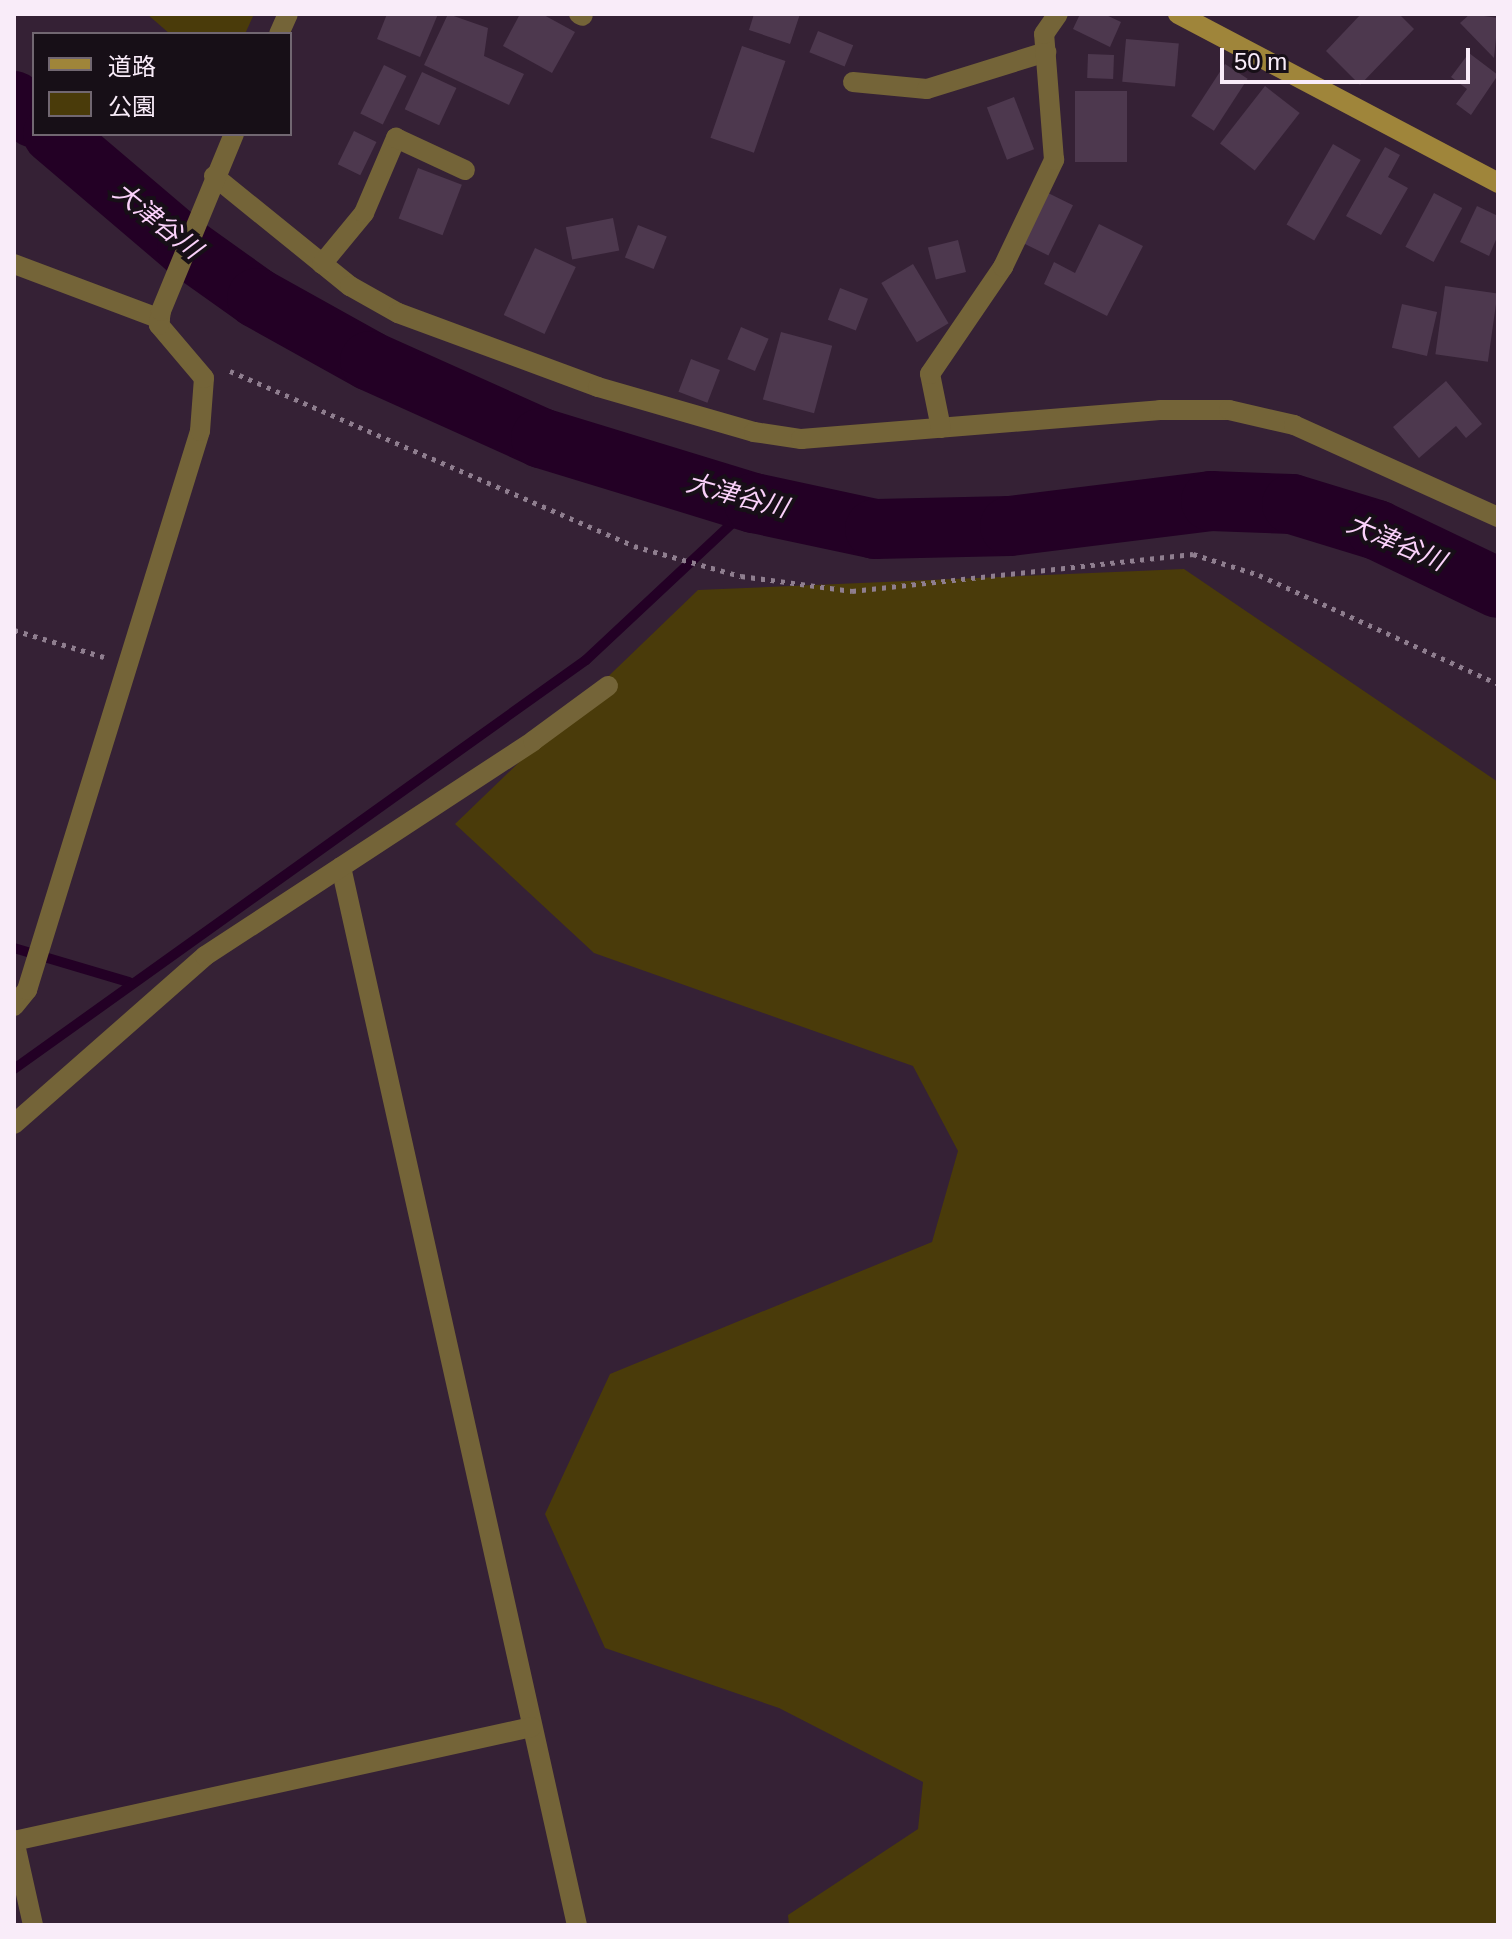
<!DOCTYPE html>
<html>
<head>
<meta charset="utf-8">
<style>
  body { margin:0 }
  #map { position:relative; width:1512px; height:1939px; overflow:hidden; background:#352135; font-family:Helvetica,"Noto Sans JP",sans-serif }
  div>[style] { position:absolute }
  [style*='--x'] { left:calc(var(--x)*1px); top:calc(var(--y)*1px); width:calc(var(--w)*1px); rotate:calc(var(--a)*1deg) }
  .green>* { inset:0; background:#4a3b0a }
  .stream>* { height:10px; margin:-5px; padding:0 5px; transform-origin:5px; border-radius:5px; background:#230025 }
  .river>* { height:60px; margin:-30px; padding:0 30px; transform-origin:30px; border-radius:30px; background:#230025 }
  .building>* { inset:0; background:#4d384e; transform-origin:0 0 }
  .path>* { height:5px; margin-top:-2.5px; transform-origin:0; background:repeating-linear-gradient(90deg,#8f7e8f 0 4px,transparent 0 10px) }
  .minor>* { height:20px; margin:-10px; padding:0 10px; transform-origin:10px; border-radius:10px; background:#746438 }
  .secondary>* { height:20px; margin:-10px; padding:0 10px; transform-origin:10px; border-radius:10px; background:#9f853a }
  span { translate:-50% -50%; white-space:nowrap; text-align:center; line-height:1.15; -webkit-text-stroke:8px #170f17; paint-order:stroke }
  .water-label { font-size:26px; color:#fad1fa; font-style:italic }
  .frame { position:absolute; inset:0; border:16px solid #f9ecf9; pointer-events:none }
  .legend { position:absolute; left:32px; top:32px; width:260px; height:104px; box-sizing:border-box; background:#170f17; border:2px solid #716771; margin:0; padding:10px 14px; list-style:none; font-size:24px; color:#f9ecf9 }
  .legend li { display:flex; align-items:center; gap:16px; height:40px }
  .legend b { width:40px; border:2px solid #716771 }
  .scale { position:absolute; left:1220px; top:48px; width:250px; height:36px; box-sizing:border-box; border:4px solid #f9ecf9; border-top:0; padding-left:10px; font-size:24px; line-height:28px; white-space:nowrap; color:#f9ecf9; -webkit-text-stroke:6px #170f17; paint-order:stroke }
</style>
</head>
<body>
<div id="map">
  <div class="green">
    <i style="clip-path:polygon(147px 14px,254px 14px,245px 34px,170px 34px)"></i>
    <i style="clip-path:polygon(1184px 569px,1498px 782px,1498px 1925px,789px 1925px,788px 1915px,918px 1829px,923px 1782px,779px 1708px,605px 1648px,545px 1514px,610px 1374px,932px 1242px,958px 1151px,913px 1066px,594px 953px,455px 824px,698px 590px)"></i>
  </div>
  <div class="stream">
    <i style="--x:14;--y:948;--w:120;--a:16.5"></i>
    <i style="--x:14;--y:1069;--w:703;--a:-35.57"></i>
    <i style="--x:586;--y:660;--w:230;--a:-43.1"></i>
  </div>
  <div class="river">
    <i style="--x:14;--y:101;--w:26;--a:40"></i>
    <i style="--x:53;--y:134;--w:176;--a:40.4"></i>
    <i style="--x:187;--y:248;--w:86;--a:35.5"></i>
    <i style="--x:257;--y:298;--w:129;--a:29.1"></i>
    <i style="--x:370;--y:361;--w:188;--a:24.2"></i>
    <i style="--x:541;--y:438;--w:223;--a:17"></i>
    <i style="--x:754;--y:503;--w:124;--a:12.1"></i>
    <i style="--x:875;--y:529;--w:135;--a:-1.3"></i>
    <i style="--x:1010;--y:526;--w:203;--a:-7.1"></i>
    <i style="--x:1211;--y:501;--w:81;--a:2.1"></i>
    <i style="--x:1292;--y:504;--w:89;--a:17"></i>
    <i style="--x:1377;--y:530;--w:134;--a:25.6"></i>
  </div>
  <div class="building">
    <i style="clip-path:polygon(387px 14px,438px 14px,420px 57px,377px 39px)"></i>
    <i style="clip-path:polygon(448px 14px,488px 28px,484px 56px,524px 74px,509px 105px,424px 65px)"></i>
    <i style="clip-path:polygon(520px 14px,542px 14px,575px 32px,552px 73px,503px 46px)"></i>
    <i style="clip-path:polygon(754px 14px,800px 14px,790px 44px,749px 30px)"></i>
    <i style="clip-path:polygon(1080px 14px,1104px 14px,1121px 22px,1110px 47px,1073px 29px)"></i>
    <i style="clip-path:polygon(1361px 14px,1399px 14px,1414px 29px,1360px 85px,1326px 51px)"></i>
    <i style="clip-path:polygon(1470px 14px,1498px 18px,1494px 58px,1460px 23px)"></i>
    <i style="left:818px;top:31px;width:38px;height:23px;rotate:22deg"></i>
    <i style="left:1126px;top:39px;width:53px;height:43px;rotate:5deg"></i>
    <i style="left:742px;top:46px;width:46px;height:97px;rotate:19deg"></i>
    <i style="clip-path:polygon(1469px 53px,1498px 75px,1471px 115px,1456px 104px,1467px 89px,1451px 77px)"></i>
    <i style="left:1088px;top:54px;width:26px;height:24px;rotate:2deg"></i>
    <i style="left:1225px;top:64px;width:27px;height:62px;rotate:33deg"></i>
    <i style="left:384px;top:65px;width:25px;height:54px;rotate:26deg"></i>
    <i style="left:422px;top:72px;width:38px;height:41px;rotate:25deg"></i>
    <i style="left:1265px;top:86px;width:44px;height:73px;rotate:38deg"></i>
    <i style="left:1075px;top:91px;width:52px;height:71px"></i>
    <i style="left:1014px;top:97px;width:56px;height:29px;rotate:69deg"></i>
    <i style="left:354px;top:131px;width:25px;height:37px;rotate:26deg"></i>
    <i style="left:1333px;top:144px;width:32px;height:93px;rotate:30deg"></i>
    <i style="clip-path:polygon(1385px 147px,1400px 155px,1388px 177px,1408px 188px,1381px 235px,1346px 216px)"></i>
    <i style="left:418px;top:168px;width:47px;height:54px;rotate:21deg"></i>
    <i style="left:1046px;top:192px;width:30px;height:56px;rotate:26deg"></i>
    <i style="left:1434px;top:193px;width:32px;height:61px;rotate:28deg"></i>
    <i style="clip-path:polygon(1477px 206px,1498px 216px,1498px 235px,1489px 256px,1460px 242px)"></i>
    <i style="left:613px;top:218px;width:33px;height:48px;rotate:79deg"></i>
    <i style="clip-path:polygon(1099px 224px,1143px 246px,1107px 316px,1044px 284px,1054px 262px,1075px 273px)"></i>
    <i style="left:638px;top:225px;width:31px;height:35px;rotate:22deg"></i>
    <i style="left:958px;top:240px;width:33px;height:31px;rotate:76deg"></i>
    <i style="left:535px;top:248px;width:45px;height:74px;rotate:25deg"></i>
    <i style="left:913px;top:264px;width:69px;height:37px;rotate:59deg"></i>
    <i style="left:1445px;top:286px;width:53px;height:69px;rotate:8deg"></i>
    <i style="left:840px;top:288px;width:30px;height:34px;rotate:21deg"></i>
    <i style="left:1402px;top:304px;width:36px;height:45px;rotate:13deg"></i>
    <i style="left:741px;top:327px;width:30px;height:35px;rotate:23deg"></i>
    <i style="left:781px;top:332px;width:53px;height:70px;rotate:15deg"></i>
    <i style="left:691px;top:359px;width:31px;height:35px;rotate:21deg"></i>
    <i style="clip-path:polygon(1446px 381px,1482px 424px,1466px 438px,1456px 426px,1419px 458px,1393px 427px)"></i>
  </div>
  <div class="path">
    <i style="--x:230;--y:371;--w:440;--a:23.4"></i>
    <i style="--x:634;--y:546;--w:111;--a:15.7"></i>
    <i style="--x:741;--y:576;--w:112;--a:7.7"></i>
    <i style="--x:852;--y:591;--w:343;--a:-6.2"></i>
    <i style="--x:1193;--y:554;--w:69;--a:17.7"></i>
    <i style="--x:1259;--y:575;--w:263;--a:24.5"></i>
    <i style="--x:14;--y:630;--w:94;--a:16.7"></i>
  </div>
  <div class="minor">
    <i style="--x:579;--y:14;--w:4;--a:27"></i>
    <i style="--x:279;--y:34;--w:22;--a:-66"></i>
    <i style="--x:853;--y:82;--w:74;--a:5.4"></i>
    <i style="--x:927;--y:89;--w:125;--a:-17.3"></i>
    <i style="--x:214;--y:176;--w:175;--a:39"></i>
    <i style="--x:350;--y:286;--w:55;--a:29.4"></i>
    <i style="--x:398;--y:313;--w:213;--a:20.3"></i>
    <i style="--x:598;--y:387;--w:162;--a:16.1"></i>
    <i style="--x:754;--y:432;--w:48;--a:8.5"></i>
    <i style="--x:801;--y:439;--w:360;--a:-4.6"></i>
    <i style="--x:1160;--y:410;--w:69;--a:0"></i>
    <i style="--x:1229;--y:410;--w:67;--a:13"></i>
    <i style="--x:1294;--y:425;--w:224;--a:24.3"></i>
    <i style="--x:14;--y:264;--w:156;--a:20.6"></i>
    <i style="--x:322;--y:264;--w:66;--a:-50.5"></i>
    <i style="--x:364;--y:213;--w:82;--a:-66.9"></i>
    <i style="--x:396;--y:138;--w:76;--a:24.9"></i>
    <i style="--x:941;--y:428;--w:55;--a:-101.5"></i>
    <i style="--x:930;--y:374;--w:130;--a:-55.7"></i>
    <i style="--x:1003;--y:267;--w:119;--a:-64.5"></i>
    <i style="--x:1054;--y:160;--w:126;--a:-94.5"></i>
    <i style="--x:1044;--y:34;--w:24;--a:-55"></i>
    <i style="--x:341;--y:867;--w:1084;--a:77.43"></i>
    <i style="--x:14;--y:1006;--w:21;--a:-51"></i>
    <i style="--x:27;--y:990;--w:585;--a:-72.8"></i>
    <i style="--x:200;--y:431;--w:53;--a:-85.7"></i>
    <i style="--x:204;--y:378;--w:70;--a:-130.3"></i>
    <i style="--x:159;--y:325;--w:14;--a:-82"></i>
    <i style="--x:161;--y:311;--w:191;--a:-67.6"></i>
    <i style="--x:14;--y:1124;--w:254;--a:-41.3"></i>
    <i style="--x:205;--y:956;--w:392;--a:-33.2"></i>
    <i style="--x:533;--y:741;--w:93;--a:-36.3"></i>
    <i style="--x:14;--y:1840;--w:87;--a:77.4"></i>
    <i style="--x:14;--y:1841;--w:530;--a:-12.41"></i>
  </div>
  <div class="secondary">
    <i style="--x:1178;--y:14;--w:362;--a:27.8"></i>
  </div>
  <div class="water-label">
    <span style="left:157px;top:221px;rotate:39deg">大津谷川</span>
    <span style="left:737px;top:496px;rotate:15deg">大津谷川</span>
    <span style="left:1396px;top:543px;rotate:23deg">大津谷川</span>
  </div>
  <div class="frame"></div>
  <ul class="legend">
  <li><b style="height:10px;background:#9f853a"></b>道路</li>
  <li><b style="height:22px;background:#4a3b0a"></b>公園</li>
  </ul>
  <div class="scale">50 m</div>
</div>
</body>
</html>
